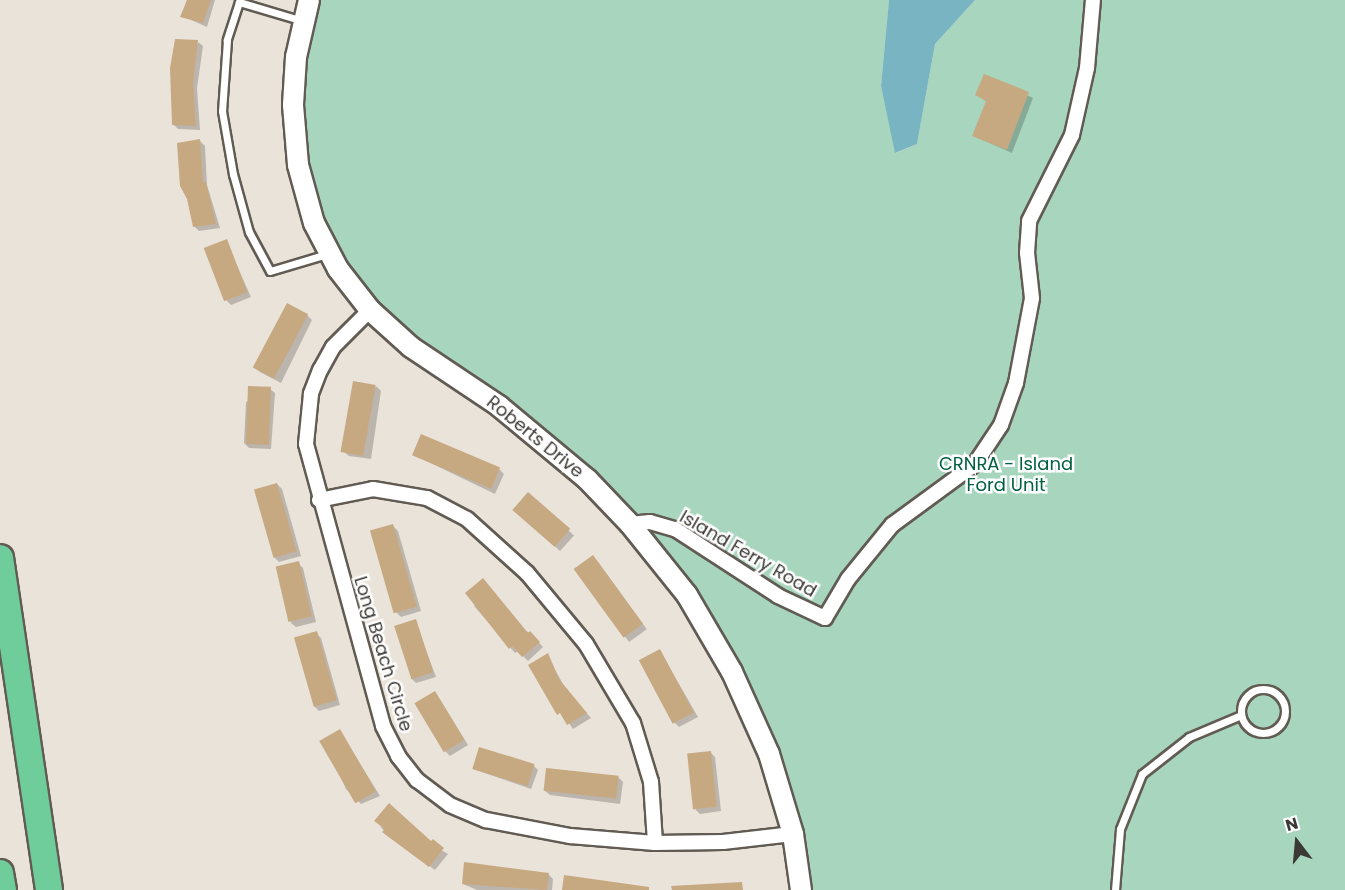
<!DOCTYPE html>
<html>
<head>
<meta charset="utf-8">
<style>
  body { margin:0 }
  #map { position:relative; width:1345px; height:890px; overflow:hidden; background:#eae3da; font-family:Poppins,sans-serif }
  div>[style] { position:absolute }
  [style*='--x'] { left:calc(var(--x)*1px); top:calc(var(--y)*1px); width:calc(var(--w)*1px); rotate:calc(var(--a)*1deg) }
  .green>* { inset:0; background:#a7d5be }
  .water>* { inset:0; background:#79b4c3 }
  .shadow>* { inset:0; background:#0003; transform-origin:0 0 }
  .building>* { inset:0; background:#c7a981; transform-origin:0 0 }
  .roads { filter:drop-shadow(2px 0 #615b53) drop-shadow(-2px 0 #615b53) drop-shadow(0 2px #615b53) drop-shadow(0 -2px #615b53) }
  .lane>* { height:7px; margin:-3.5px; padding:0 3.5px; transform-origin:3.5px; border-radius:3.5px; background:#fff }
  .lane>.ring { margin:-3.5px; padding:0; box-sizing:content-box; background:none; border:7px solid #fff; border-radius:50% }
  .street>* { height:14px; margin:-7px; padding:0 7px; transform-origin:7px; border-radius:7px; background:#fff }
  .secondary>* { height:20px; margin:-10px; padding:0 10px; transform-origin:10px; border-radius:10px; background:#fff }
  .highway>* { height:26px; margin:-13px; padding:0 13px; transform-origin:13px; border-radius:13px; background:#6ecd9a }
  span { translate:-50% -50%; white-space:nowrap; text-align:center; line-height:1.15; -webkit-text-stroke:5px #fff; paint-order:stroke }
  .street-label { font-size:18px; color:#3b3935 }
  .park-label { font-size:18px; color:#006041 }
  .north { position:absolute; left:1267px; top:812px; width:60px; height:60px; -webkit-text-stroke:4px #fff; paint-order:stroke; rotate:344deg; font-size:16px; font-weight:700; line-height:24px; text-align:center; color:#3b3935 }
  .north::after { content:''; display:block; margin:auto; width:21px; height:27px; background:#3b3935; clip-path:polygon(50% 0,100% 100%,50% 72%,0 100%) }
</style>
</head>
<body>
<div id="map">
  <div class="green">
    <i style="clip-path:polygon(310px 0,889px 0,881px 86px,896px 153px,917px 144px,935px 44px,975px 0,1345px 0,1345px 890px,804px 890px,766px 752px,691px 604px,604px 495px,359px 298px,307px 194px,290px 93px)"></i>
  </div>
  <div class="water">
    <i style="clip-path:polygon(889px 0,975px 0,935px 44px,917px 144px,895px 153px,881px 86px)"></i>
  </div>
  <div class="shadow">
    <i style="clip-path:polygon(187px 0,215px 0,207px 27px,182px 16px)"></i>
    <i style="clip-path:polygon(198px 42px,203px 46px,197px 88px,200px 130px,178px 129px,173px 124px)"></i>
    <i style="clip-path:polygon(985px 76px,1033px 98px,1012px 153px,974px 136px,987px 102px,976px 94px)"></i>
    <i style="clip-path:polygon(200px 141px,205px 146px,207px 185px,220px 228px,199px 231px,194px 226px)"></i>
    <i style="clip-path:polygon(226px 241px,251px 297px,231px 305px,226px 300px)"></i>
    <i style="clip-path:polygon(307px 315px,312px 320px,281px 383px,260px 372px,255px 367px)"></i>
    <i style="clip-path:polygon(376px 386px,381px 391px,371px 459px,349px 456px,344px 452px)"></i>
    <i style="clip-path:polygon(270px 389px,275px 393px,271px 449px,249px 448px,244px 443px,246px 402px)"></i>
    <i style="clip-path:polygon(414px 455px,499px 469px,504px 474px,495px 494px)"></i>
    <i style="clip-path:polygon(277px 484px,282px 489px,301px 556px,279px 562px,274px 557px)"></i>
    <i style="left:528px;top:494px;width:62px;height:21px;rotate:42deg"></i>
    <i style="clip-path:polygon(393px 526px,398px 531px,421px 611px,401px 617px,396px 612px)"></i>
    <i style="left:598px;top:562px;width:83px;height:22px;rotate:54deg"></i>
    <i style="clip-path:polygon(298px 563px,303px 568px,316px 622px,296px 627px,291px 623px)"></i>
    <i style="clip-path:polygon(476px 604px,530px 633px,543px 647px,528px 661px,518px 651px,515px 653px,474px 606px)"></i>
    <i style="clip-path:polygon(415px 621px,436px 677px,416px 683px,411px 678px)"></i>
    <i style="clip-path:polygon(316px 633px,321px 638px,340px 705px,319px 711px,314px 706px)"></i>
    <i style="clip-path:polygon(660px 651px,698px 717px,679px 727px,674px 722px)"></i>
    <i style="clip-path:polygon(547px 655px,564px 686px,591px 718px,573px 729px,530px 666px)"></i>
    <i style="clip-path:polygon(439px 698px,468px 745px,450px 756px,445px 751px)"></i>
    <i style="clip-path:polygon(340px 731px,380px 796px,361px 804px,346px 789px,331px 755px)"></i>
    <i style="clip-path:polygon(710px 752px,715px 757px,721px 811px,700px 814px,695px 809px)"></i>
    <i style="clip-path:polygon(533px 765px,538px 770px,531px 789px,473px 769px)"></i>
    <i style="clip-path:polygon(618px 777px,623px 782px,620px 804px,550px 795px,545px 791px)"></i>
    <i style="clip-path:polygon(380px 826px,431px 844px,448px 854px,435px 870px,389px 837px)"></i>
    <i style="clip-path:polygon(548px 874px,553px 879px,552px 890px,477px 890px,463px 884px)"></i>
  </div>
  <div class="building">
    <i style="clip-path:polygon(187px 0,211px 0,203px 23px,180px 17px)"></i>
    <i style="clip-path:polygon(175px 39px,198px 40px,193px 83px,196px 126px,172px 125px,170px 68px)"></i>
    <i style="clip-path:polygon(984px 74px,1029px 92px,1007px 150px,972px 136px,986px 101px,975px 95px)"></i>
    <i style="clip-path:polygon(200px 139px,203px 182px,206px 182px,216px 224px,193px 227px,187px 199px,180px 186px,177px 143px)"></i>
    <i style="left:227px;top:239px;width:57px;height:25px;rotate:69deg"></i>
    <i style="left:287px;top:303px;width:24px;height:73px;rotate:28deg"></i>
    <i style="left:353px;top:381px;width:23px;height:72px;rotate:10deg"></i>
    <i style="left:248px;top:386px;width:23px;height:58px;rotate:2deg"></i>
    <i style="left:421px;top:434px;width:86px;height:23px;rotate:23deg"></i>
    <i style="left:277px;top:483px;width:71px;height:24px;rotate:74deg"></i>
    <i style="left:528px;top:492px;width:56px;height:24px;rotate:41deg"></i>
    <i style="left:393px;top:524px;width:86px;height:24px;rotate:74deg"></i>
    <i style="left:593px;top:555px;width:85px;height:24px;rotate:54deg"></i>
    <i style="left:299px;top:561px;width:57px;height:24px;rotate:77deg"></i>
    <i style="clip-path:polygon(483px 578px,528px 633px,530px 631px,540px 642px,522px 657px,512px 646px,509px 649px,465px 593px)"></i>
    <i style="left:416px;top:619px;width:56px;height:23px;rotate:72deg"></i>
    <i style="left:317px;top:631px;width:72px;height:24px;rotate:74deg"></i>
    <i style="left:660px;top:649px;width:72px;height:24px;rotate:62deg"></i>
    <i style="clip-path:polygon(548px 653px,559px 679px,587px 713px,567px 725px,560px 713px,557px 715px,528px 665px)"></i>
    <i style="left:435px;top:691px;width:57px;height:24px;rotate:59deg"></i>
    <i style="left:340px;top:729px;width:72px;height:24px;rotate:60deg"></i>
    <i style="left:479px;top:747px;width:58px;height:23px;rotate:17deg"></i>
    <i style="left:711px;top:751px;width:56px;height:24px;rotate:84deg"></i>
    <i style="left:546px;top:768px;width:73px;height:23px;rotate:6deg"></i>
    <i style="clip-path:polygon(389px 803px,431px 841px,433px 839px,444px 848px,429px 867px,382px 832px,385px 829px,374px 821px)"></i>
    <i style="clip-path:polygon(464px 862px,549px 873px,547px 890px,462px 884px)"></i>
    <i style="clip-path:polygon(564px 875px,649px 887px,649px 890px,562px 890px)"></i>
    <i style="clip-path:polygon(742px 882px,743px 890px,672px 890px,671px 886px)"></i>
  </div>
  <div class="roads">
    <div class="lane">
      <i style="--x:303;--y:21;--w:67;--a:-163.5"></i>
      <i style="--x:239;--y:2;--w:40;--a:108"></i>
      <i style="--x:227;--y:40;--w:71;--a:94"></i>
      <i style="--x:222;--y:111;--w:64;--a:80.1"></i>
      <i style="--x:233;--y:174;--w:60;--a:74.6"></i>
      <i style="--x:249;--y:232;--w:44;--a:61.7"></i>
      <i style="--x:270;--y:271;--w:59;--a:-16.6"></i>
      <i class="ring" style="left:1241px;top:689px;width:37px;height:37px"></i>
      <i style="--x:1115;--y:890;--w:61;--a:-85.3"></i>
      <i style="--x:1120;--y:829;--w:59;--a:-68.2"></i>
      <i style="--x:1142;--y:774;--w:60;--a:-38.2"></i>
      <i style="--x:1189;--y:737;--w:56;--a:-22.9"></i>
    </div>
    <div class="street">
      <i style="--x:370;--y:310;--w:52;--a:135"></i>
      <i style="--x:333;--y:347;--w:26;--a:119"></i>
      <i style="--x:320;--y:370;--w:26;--a:111"></i>
      <i style="--x:311;--y:394;--w:50;--a:95.7"></i>
      <i style="--x:306;--y:444;--w:292;--a:74.7"></i>
      <i style="--x:383;--y:726;--w:34;--a:63"></i>
      <i style="--x:398;--y:756;--w:31;--a:52"></i>
      <i style="--x:417;--y:780;--w:41;--a:37.1"></i>
      <i style="--x:450;--y:805;--w:39;--a:23"></i>
      <i style="--x:486;--y:820;--w:86;--a:10.8"></i>
      <i style="--x:570;--y:836;--w:85;--a:4.7"></i>
      <i style="--x:655;--y:843;--w:68;--a:-0.8"></i>
      <i style="--x:723;--y:842;--w:70;--a:-6.5"></i>
      <i style="--x:319;--y:500;--w:55;--a:-11.5"></i>
      <i style="--x:373;--y:489;--w:55;--a:9.5"></i>
      <i style="--x:427;--y:498;--w:45;--a:27.7"></i>
      <i style="--x:467;--y:519;--w:81;--a:42"></i>
      <i style="--x:527;--y:573;--w:92;--a:50.3"></i>
      <i style="--x:586;--y:644;--w:92;--a:59.3"></i>
      <i style="--x:633;--y:723;--w:62;--a:73"></i>
      <i style="--x:651;--y:782;--w:61;--a:86.2"></i>
      <i style="--x:630;--y:524;--w:20;--a:-6"></i>
      <i style="--x:650;--y:522;--w:26;--a:16"></i>
      <i style="--x:675;--y:529;--w:123;--a:33"></i>
      <i style="--x:778;--y:596;--w:52;--a:25.1"></i>
      <i style="--x:825;--y:618;--w:45;--a:-59.5"></i>
      <i style="--x:848;--y:579;--w:70;--a:-50.8"></i>
      <i style="--x:892;--y:525;--w:103;--a:-36.3"></i>
      <i style="--x:975;--y:464;--w:47;--a:-56.3"></i>
      <i style="--x:1001;--y:425;--w:45;--a:-70.3"></i>
      <i style="--x:1016;--y:383;--w:86;--a:-79.3"></i>
      <i style="--x:1032;--y:298;--w:45;--a:-96.3"></i>
      <i style="--x:1027;--y:253;--w:32;--a:-86"></i>
      <i style="--x:1029;--y:221;--w:96;--a:-63.4"></i>
      <i style="--x:1072;--y:135;--w:69;--a:-77.4"></i>
      <i style="--x:1087;--y:68;--w:68;--a:-85"></i>
    </div>
    <div class="secondary">
      <i style="--x:309;--y:0;--w:58;--a:102.8"></i>
      <i style="--x:296;--y:57;--w:48;--a:93.6"></i>
      <i style="--x:293;--y:105;--w:60;--a:85.2"></i>
      <i style="--x:298;--y:165;--w:60;--a:74.6"></i>
      <i style="--x:314;--y:223;--w:52;--a:62.4"></i>
      <i style="--x:338;--y:269;--w:52;--a:52"></i>
      <i style="--x:370;--y:310;--w:55;--a:42.1"></i>
      <i style="--x:411;--y:347;--w:106;--a:33.8"></i>
      <i style="--x:499;--y:406;--w:114;--a:39.7"></i>
      <i style="--x:587;--y:479;--w:62;--a:46.3"></i>
      <i style="--x:630;--y:524;--w:91;--a:51.2"></i>
      <i style="--x:687;--y:595;--w:89;--a:59.7"></i>
      <i style="--x:732;--y:672;--w:90;--a:65.7"></i>
      <i style="--x:769;--y:754;--w:84;--a:73.3"></i>
      <i style="--x:793;--y:834;--w:57;--a:81.9"></i>
    </div>
    <div class="highway">
      <i style="--x:0;--y:558;--w:336;--a:81.6"></i>
      <i style="--x:0;--y:873;--w:17;--a:80"></i>
    </div>
  </div>
  <div class="street-label">
    <span style="left:535px;top:437px;rotate:39deg">Roberts Drive</span>
    <span style="left:748px;top:554px;rotate:30deg">Island Ferry Road</span>
    <span style="left:383px;top:654px;rotate:73deg">Long Beach Circle</span>
  </div>
  <div class="park-label">
    <span style="left:1006px;top:475px">CRNRA - Island<br>Ford Unit</span>
  </div>
  <div class="north">N</div>
</div>
</body>
</html>
